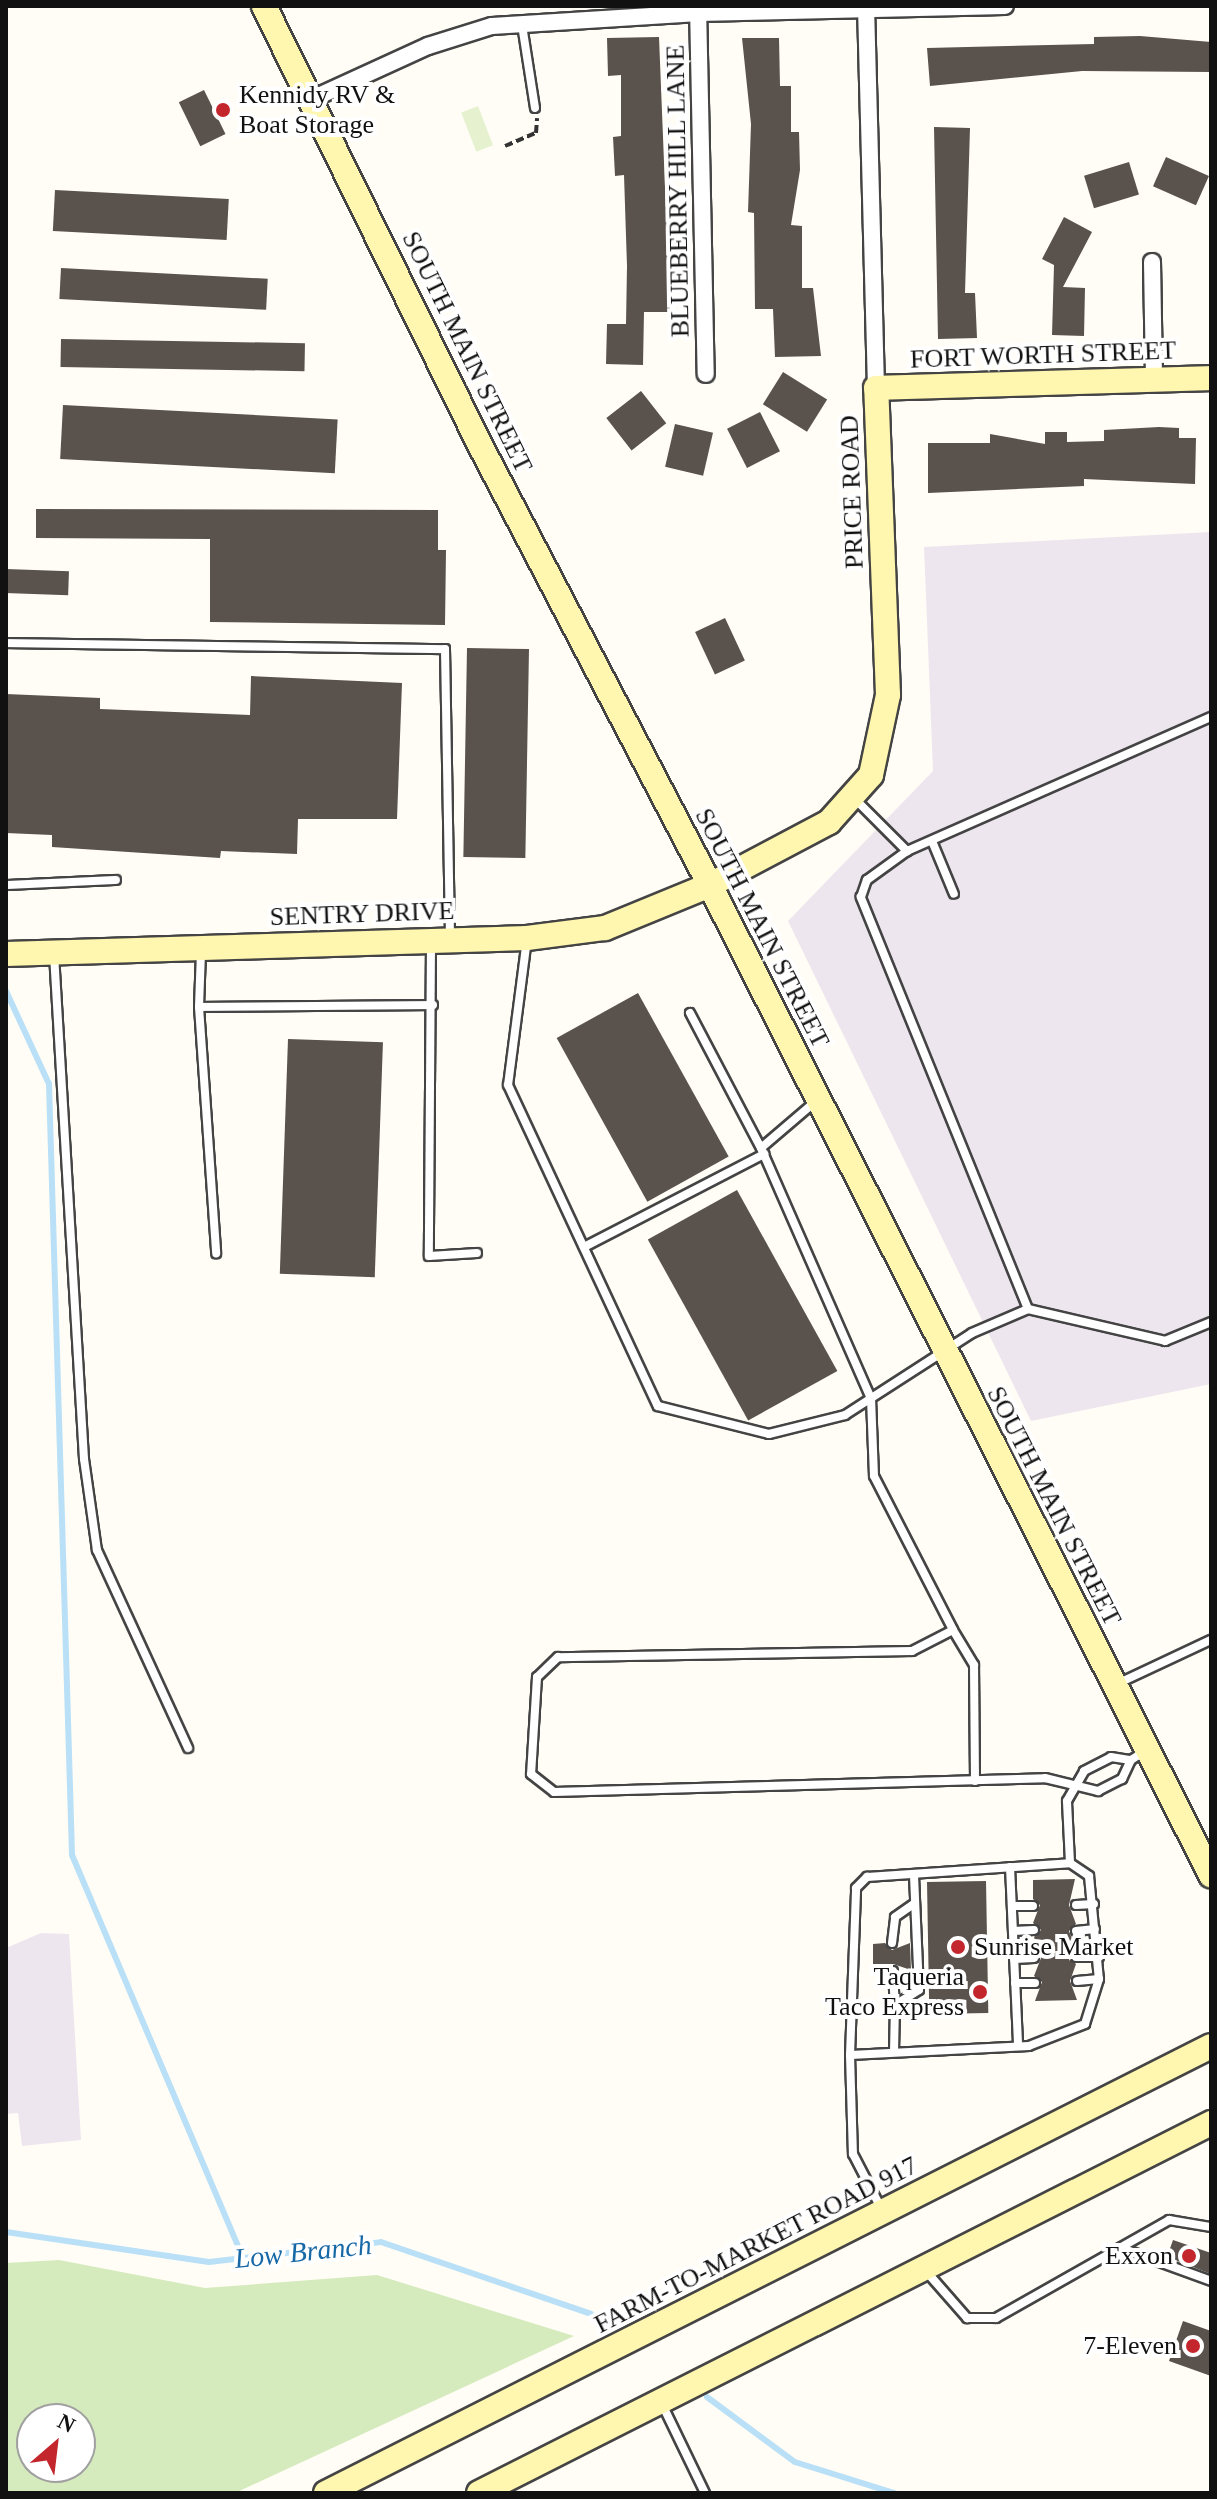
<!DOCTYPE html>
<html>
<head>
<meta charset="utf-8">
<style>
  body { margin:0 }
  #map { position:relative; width:1217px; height:2499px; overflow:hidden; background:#fffdf5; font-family:Georgia,serif }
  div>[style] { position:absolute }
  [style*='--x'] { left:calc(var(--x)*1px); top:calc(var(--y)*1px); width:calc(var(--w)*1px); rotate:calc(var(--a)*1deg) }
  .industrial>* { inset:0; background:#eee6ef }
  .green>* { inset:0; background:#d5ebbd }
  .pitch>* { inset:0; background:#e6f2cf; transform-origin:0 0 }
  .stream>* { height:6px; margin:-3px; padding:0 3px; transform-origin:3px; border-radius:3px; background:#b9e0f7 }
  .building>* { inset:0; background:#5a524d; transform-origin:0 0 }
  .path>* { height:4px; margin-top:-2px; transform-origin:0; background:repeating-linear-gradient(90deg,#333 0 8px,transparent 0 12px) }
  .roads { filter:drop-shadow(2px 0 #444) drop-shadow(-2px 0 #444) drop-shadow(0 2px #444) drop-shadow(0 -2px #444) }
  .lane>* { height:8px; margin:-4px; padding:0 4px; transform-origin:4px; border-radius:4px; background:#fff }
  .street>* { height:16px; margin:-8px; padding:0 8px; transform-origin:8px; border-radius:8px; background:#fff }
  .secondary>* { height:24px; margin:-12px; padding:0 12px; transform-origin:12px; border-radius:12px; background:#fff6b0 }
  .dots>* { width:22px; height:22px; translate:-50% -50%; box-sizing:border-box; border:4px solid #fff; border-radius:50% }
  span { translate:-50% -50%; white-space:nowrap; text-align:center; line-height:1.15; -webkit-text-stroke:8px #fff; paint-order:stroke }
  .poi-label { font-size:26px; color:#111 }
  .left { translate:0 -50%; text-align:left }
  .right { translate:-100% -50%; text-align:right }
  .street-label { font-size:26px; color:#111 }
  .water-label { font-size:28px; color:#1768a6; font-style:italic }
  .frame { position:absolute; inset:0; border:8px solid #111; pointer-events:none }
  .north { position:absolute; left:16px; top:2403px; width:80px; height:80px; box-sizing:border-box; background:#fff; border:2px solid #a0a0a0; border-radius:50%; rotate:28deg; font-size:22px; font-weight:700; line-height:32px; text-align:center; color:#111 }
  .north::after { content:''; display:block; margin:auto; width:28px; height:36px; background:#c4262e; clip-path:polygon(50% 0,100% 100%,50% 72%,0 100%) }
</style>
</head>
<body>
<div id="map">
  <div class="industrial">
    <i style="clip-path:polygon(1211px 532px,1211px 1384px,1031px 1421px,788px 921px,933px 771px,924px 547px)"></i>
    <i style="clip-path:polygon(41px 1933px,69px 1934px,81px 2140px,22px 2146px,18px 2113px,6px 2114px,6px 1948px)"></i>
  </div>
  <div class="green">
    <i style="clip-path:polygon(evenodd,59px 2260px,205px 2288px,377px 2275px,574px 2336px,235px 2493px,6px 2493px,6px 2263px,59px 2260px,32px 2419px,80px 2419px,80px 2467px,32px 2467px,32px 2419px)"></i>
  </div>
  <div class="pitch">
    <i style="left:478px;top:106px;width:42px;height:18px;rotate:69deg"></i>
  </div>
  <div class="stream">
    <i style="--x:6;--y:991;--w:102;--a:65.2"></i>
    <i style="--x:49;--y:1084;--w:771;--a:88.29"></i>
    <i style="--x:72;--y:1855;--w:438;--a:67"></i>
    <i style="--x:6;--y:2232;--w:205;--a:8.4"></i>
    <i style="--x:209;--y:2262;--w:173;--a:-6.6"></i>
    <i style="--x:381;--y:2242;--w:222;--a:18.9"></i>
    <i style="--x:707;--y:2397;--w:109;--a:36.5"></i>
    <i style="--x:795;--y:2462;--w:104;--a:17.4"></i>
  </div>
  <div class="building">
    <i style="clip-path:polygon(1140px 36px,1211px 42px,1211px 72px,1082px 71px,930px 86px,927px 48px,1094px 44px,1094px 37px)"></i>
    <i style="clip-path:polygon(659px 37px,670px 312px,644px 312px,643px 365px,606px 364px,607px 324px,626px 324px,627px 266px,624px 175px,615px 176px,613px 137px,621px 136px,621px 75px,608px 76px,607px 38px)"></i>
    <i style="clip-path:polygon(742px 38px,779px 38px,780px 86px,791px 86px,791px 132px,799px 132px,800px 170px,791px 225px,802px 226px,802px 288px,813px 288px,821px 356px,775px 357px,773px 309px,755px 309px,754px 213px,748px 212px,751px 124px)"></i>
    <i style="left:204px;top:90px;width:49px;height:28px;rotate:64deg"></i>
    <i style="clip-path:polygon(934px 127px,970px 128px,965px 293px,975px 293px,977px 338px,938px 339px)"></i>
    <i style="left:1166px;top:157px;width:47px;height:32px;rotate:24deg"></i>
    <i style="left:1129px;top:162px;width:34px;height:47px;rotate:73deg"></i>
    <i style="left:55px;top:190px;width:174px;height:41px;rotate:3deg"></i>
    <i style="clip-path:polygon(1064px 217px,1092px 232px,1063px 287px,1085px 288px,1084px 336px,1052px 335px,1054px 265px,1042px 259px)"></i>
    <i style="left:61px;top:268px;width:207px;height:31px;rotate:3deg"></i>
    <i style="left:61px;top:339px;width:244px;height:28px;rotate:1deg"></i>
    <i style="left:783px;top:372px;width:52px;height:38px;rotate:32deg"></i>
    <i style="left:641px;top:391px;width:41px;height:44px;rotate:52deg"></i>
    <i style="left:63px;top:405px;width:275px;height:54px;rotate:3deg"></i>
    <i style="left:760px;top:412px;width:44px;height:37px;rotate:63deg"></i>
    <i style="left:675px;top:424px;width:39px;height:44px;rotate:13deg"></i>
    <i style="clip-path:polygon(1159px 427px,1179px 428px,1179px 438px,1196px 438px,1195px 484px,1084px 479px,1084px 486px,928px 493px,928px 443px,990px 443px,990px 434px,1045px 444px,1045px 432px,1067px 432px,1067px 442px,1104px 441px,1104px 430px)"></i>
    <i style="clip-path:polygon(36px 509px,438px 510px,438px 550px,446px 550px,445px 625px,210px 622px,210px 539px,36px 538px)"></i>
    <i style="left:6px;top:569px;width:63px;height:24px;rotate:2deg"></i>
    <i style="left:725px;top:618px;width:47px;height:33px;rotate:65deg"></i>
    <i style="left:467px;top:648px;width:62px;height:209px;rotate:1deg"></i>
    <i style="clip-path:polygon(251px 676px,402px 683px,397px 819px,298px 819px,297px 854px,221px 851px,220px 858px,52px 847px,52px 835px,6px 833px,6px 694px,100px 698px,100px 709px,250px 715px)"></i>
    <i style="left:638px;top:993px;width:187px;height:93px;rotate:61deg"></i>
    <i style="left:288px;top:1039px;width:95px;height:235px;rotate:2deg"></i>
    <i style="left:737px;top:1190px;width:207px;height:102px;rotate:61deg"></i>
    <i style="clip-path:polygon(1075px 1879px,1069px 1905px,1076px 1924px,1069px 1931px,1076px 1950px,1069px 1958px,1076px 1964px,1070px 1981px,1077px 2000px,1035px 2001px,1042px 1982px,1034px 1976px,1041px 1958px,1034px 1937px,1041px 1930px,1033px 1923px,1040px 1905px,1033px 1899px,1033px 1880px)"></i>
    <i style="left:986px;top:1881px;width:132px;height:59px;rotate:89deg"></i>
    <i style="clip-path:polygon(885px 1943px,892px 1950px,910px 1943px,911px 1970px,893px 1964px,873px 1971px,873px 1944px)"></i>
    <i style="clip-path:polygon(1173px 2240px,1211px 2253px,1211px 2274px,1167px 2257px)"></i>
    <i style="clip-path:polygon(1183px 2321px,1211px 2331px,1211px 2376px,1169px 2361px)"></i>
  </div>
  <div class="path">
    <i style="--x:505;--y:146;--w:34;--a:-23"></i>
    <i style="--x:536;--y:133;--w:15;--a:-86"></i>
  </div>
  <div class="roads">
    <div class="lane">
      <i style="--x:522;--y:25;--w:84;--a:81.1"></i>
      <i style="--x:6;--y:643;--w:439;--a:0.8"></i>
      <i style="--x:445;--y:649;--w:288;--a:89"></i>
      <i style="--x:855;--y:799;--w:74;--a:45"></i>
      <i style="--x:932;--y:841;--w:57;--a:67.5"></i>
      <i style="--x:6;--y:885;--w:110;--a:-2.6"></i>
      <i style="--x:527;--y:939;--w:147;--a:97.4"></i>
      <i style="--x:508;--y:1085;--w:354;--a:65"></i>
      <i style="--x:658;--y:1406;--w:114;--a:14.2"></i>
      <i style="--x:769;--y:1434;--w:78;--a:-14"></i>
      <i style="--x:845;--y:1415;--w:151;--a:-32.8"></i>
      <i style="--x:972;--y:1333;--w:61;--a:-23.2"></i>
      <i style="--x:1028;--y:1309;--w:141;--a:13.1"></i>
      <i style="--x:1165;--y:1341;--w:50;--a:-22.4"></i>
      <i style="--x:431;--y:943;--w:313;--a:90.4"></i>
      <i style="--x:429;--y:1256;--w:48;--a:-3.6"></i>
      <i style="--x:201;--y:952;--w:55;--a:92.1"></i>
      <i style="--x:199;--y:1007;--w:247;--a:86"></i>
      <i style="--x:54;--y:954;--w:506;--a:86.6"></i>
      <i style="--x:84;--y:1459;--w:92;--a:81.9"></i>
      <i style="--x:97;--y:1550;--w:218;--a:65.3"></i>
      <i style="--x:199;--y:1007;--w:234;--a:-0.5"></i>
      <i style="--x:690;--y:1013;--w:153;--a:62.3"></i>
      <i style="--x:816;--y:1101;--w:72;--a:139.5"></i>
      <i style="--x:761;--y:1148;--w:273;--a:66.3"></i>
      <i style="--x:871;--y:1398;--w:78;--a:87.8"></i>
      <i style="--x:874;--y:1476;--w:173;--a:62.8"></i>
      <i style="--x:953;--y:1630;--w:46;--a:152.9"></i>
      <i style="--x:912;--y:1651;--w:354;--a:179"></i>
      <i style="--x:558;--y:1657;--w:29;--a:136"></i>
      <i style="--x:537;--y:1677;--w:97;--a:93.5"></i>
      <i style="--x:531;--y:1774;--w:29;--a:38"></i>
      <i style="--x:554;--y:1792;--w:491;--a:-1.6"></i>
      <i style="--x:1045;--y:1778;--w:55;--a:13.8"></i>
      <i style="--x:1098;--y:1791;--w:27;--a:-27"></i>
      <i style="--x:1122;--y:1779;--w:21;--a:-65"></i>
      <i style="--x:1131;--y:1760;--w:17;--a:-33"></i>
      <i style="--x:584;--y:1247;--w:203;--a:-27.3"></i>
      <i style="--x:1028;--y:1309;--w:445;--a:-112.1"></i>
      <i style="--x:861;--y:897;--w:18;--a:-71"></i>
      <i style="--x:867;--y:880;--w:49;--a:-35.9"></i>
      <i style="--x:907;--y:851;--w:332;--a:-23.8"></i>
      <i style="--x:953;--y:1630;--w:41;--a:59"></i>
      <i style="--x:974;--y:1665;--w:116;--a:89.5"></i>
      <i style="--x:1119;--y:1683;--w:102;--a:-25.1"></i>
      <i style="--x:1070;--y:1863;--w:62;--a:-92.8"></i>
      <i style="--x:1067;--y:1801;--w:34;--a:-60"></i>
      <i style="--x:1084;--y:1771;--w:30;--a:-27"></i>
      <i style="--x:1111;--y:1757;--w:20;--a:9"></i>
      <i style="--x:1010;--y:1867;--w:179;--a:87.4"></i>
      <i style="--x:1076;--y:1905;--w:18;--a:-3"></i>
      <i style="--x:1012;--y:1906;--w:21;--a:0"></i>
      <i style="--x:1013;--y:1931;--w:21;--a:-3"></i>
      <i style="--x:1076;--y:1931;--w:19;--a:-6"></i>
      <i style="--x:892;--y:1943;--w:26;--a:-83"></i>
      <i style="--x:895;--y:1917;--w:24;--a:-35"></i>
      <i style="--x:1076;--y:1957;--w:23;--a:0"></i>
      <i style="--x:1014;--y:1959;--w:20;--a:-3"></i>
      <i style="--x:893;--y:1971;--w:34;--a:87"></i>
      <i style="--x:1077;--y:1981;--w:22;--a:-5"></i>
      <i style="--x:1015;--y:1983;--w:20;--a:0"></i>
      <i style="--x:894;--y:2052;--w:47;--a:-88.8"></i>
      <i style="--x:895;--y:2005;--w:28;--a:-32"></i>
      <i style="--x:919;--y:1990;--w:116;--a:-92.5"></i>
      <i style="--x:850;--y:2055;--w:167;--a:-87.9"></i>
      <i style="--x:856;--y:1888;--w:16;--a:-45"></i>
      <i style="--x:867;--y:1877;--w:203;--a:-3.9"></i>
      <i style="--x:1070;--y:1863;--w:23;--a:34"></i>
      <i style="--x:1089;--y:1876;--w:103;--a:84.5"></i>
      <i style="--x:1099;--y:1979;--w:47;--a:107.3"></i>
      <i style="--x:1085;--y:2024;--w:60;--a:158.6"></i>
      <i style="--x:1029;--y:2046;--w:179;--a:177.1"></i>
      <i style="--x:850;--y:2055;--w:99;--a:88.3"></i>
      <i style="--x:853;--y:2154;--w:61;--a:62.6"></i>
      <i style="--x:1121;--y:2248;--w:96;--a:20.1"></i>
      <i style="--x:925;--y:2270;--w:64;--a:48.8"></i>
      <i style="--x:967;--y:2318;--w:29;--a:0"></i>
      <i style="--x:996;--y:2318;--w:199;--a:-29.5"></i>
      <i style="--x:1169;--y:2220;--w:43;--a:9.5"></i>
      <i style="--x:662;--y:2404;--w:99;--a:64.2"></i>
    </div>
    <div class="street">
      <i style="--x:698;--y:6;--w:368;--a:88.8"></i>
      <i style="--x:866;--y:6;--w:382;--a:88.5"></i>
      <i style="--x:312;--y:99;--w:128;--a:-24.6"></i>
      <i style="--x:428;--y:46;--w:67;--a:-17.4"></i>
      <i style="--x:492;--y:26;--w:207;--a:-3.6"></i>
      <i style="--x:699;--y:13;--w:306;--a:-1.3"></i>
      <i style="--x:1152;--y:262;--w:118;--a:89"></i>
    </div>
    <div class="secondary">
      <i style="--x:264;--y:6;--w:489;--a:63.8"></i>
      <i style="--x:480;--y:445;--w:496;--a:62.4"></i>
      <i style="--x:710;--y:885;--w:1110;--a:63.16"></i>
      <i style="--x:6;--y:954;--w:521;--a:-1.76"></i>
      <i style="--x:527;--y:938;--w:79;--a:-7.3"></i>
      <i style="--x:605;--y:928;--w:113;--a:-22.3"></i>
      <i style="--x:710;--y:885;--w:135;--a:-27.9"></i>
      <i style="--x:829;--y:822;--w:63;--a:-48.2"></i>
      <i style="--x:871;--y:775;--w:82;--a:-78"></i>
      <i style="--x:888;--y:695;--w:307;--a:-92.2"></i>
      <i style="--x:876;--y:388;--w:335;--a:-1.7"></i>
      <i style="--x:326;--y:2493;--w:991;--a:-26.8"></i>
      <i style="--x:479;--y:2493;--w:820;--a:-26.81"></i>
    </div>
  </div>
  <div class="dots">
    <i style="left:223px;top:110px;background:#c4262e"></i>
    <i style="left:958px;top:1947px;background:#c4262e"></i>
    <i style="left:980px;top:1992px;background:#c4262e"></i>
    <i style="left:1189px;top:2256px;background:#c4262e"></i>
    <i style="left:1193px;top:2346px;background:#c4262e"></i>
  </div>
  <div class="poi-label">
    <span class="left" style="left:239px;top:110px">Kennidy RV &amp;<br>Boat Storage</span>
    <span class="left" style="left:974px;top:1947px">Sunrise Market</span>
    <span class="right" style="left:964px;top:1992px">Taqueria<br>Taco Express</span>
    <span class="right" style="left:1173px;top:2256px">Exxon</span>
    <span class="right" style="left:1177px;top:2346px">7-Eleven</span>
  </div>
  <div class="street-label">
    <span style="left:678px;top:191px;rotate:-91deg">BLUEBERRY HILL LANE</span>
    <span style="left:467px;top:352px;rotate:64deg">SOUTH MAIN STREET</span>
    <span style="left:1043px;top:355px;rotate:-2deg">FORT WORTH STREET</span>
    <span style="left:852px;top:492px;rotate:-92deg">PRICE ROAD</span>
    <span style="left:362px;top:914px;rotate:-2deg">SENTRY DRIVE</span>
    <span style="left:762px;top:928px;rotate:63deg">SOUTH MAIN STREET</span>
    <span style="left:1054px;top:1506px;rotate:63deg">SOUTH MAIN STREET</span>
    <span style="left:756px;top:2245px;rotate:-27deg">FARM-TO-MARKET ROAD 917</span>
  </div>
  <div class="water-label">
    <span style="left:303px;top:2252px;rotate:-6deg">Low Branch</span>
  </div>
  <div class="frame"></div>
  <div class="north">N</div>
</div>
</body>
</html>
